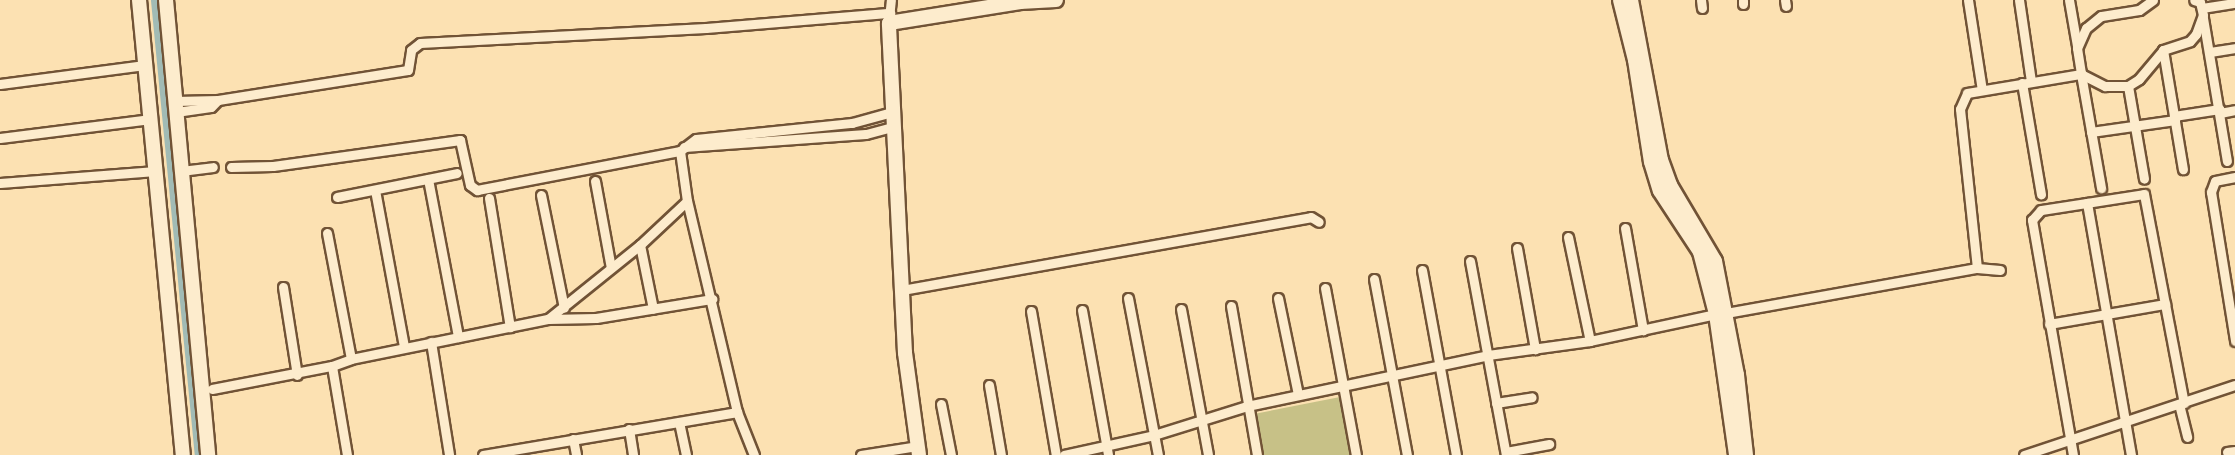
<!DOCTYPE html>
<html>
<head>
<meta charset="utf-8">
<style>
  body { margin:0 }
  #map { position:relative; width:2235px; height:455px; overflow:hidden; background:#fce1b2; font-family:Vollkorn,serif }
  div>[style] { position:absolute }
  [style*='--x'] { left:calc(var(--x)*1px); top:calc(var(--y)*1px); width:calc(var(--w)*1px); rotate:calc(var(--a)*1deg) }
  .green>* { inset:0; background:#c7c187 }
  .canal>* { height:9px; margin:-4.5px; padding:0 4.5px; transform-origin:4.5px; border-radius:4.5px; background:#a1bbb5 }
  .roads { filter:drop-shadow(2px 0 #715336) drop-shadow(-2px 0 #715336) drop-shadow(0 2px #715336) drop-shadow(0 -2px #715336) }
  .street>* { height:9px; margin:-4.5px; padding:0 4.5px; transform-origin:4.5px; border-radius:4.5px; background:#fdeccd }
  .secondary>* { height:14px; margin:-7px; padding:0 7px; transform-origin:7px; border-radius:7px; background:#fdeccd }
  span { translate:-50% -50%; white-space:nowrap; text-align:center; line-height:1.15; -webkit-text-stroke:6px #fdeccd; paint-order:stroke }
</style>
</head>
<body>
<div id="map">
  <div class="green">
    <i style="clip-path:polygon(1340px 397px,1351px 455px,1263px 455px,1254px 414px)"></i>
  </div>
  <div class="canal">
    <i style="--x:155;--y:0;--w:457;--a:84.5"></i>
  </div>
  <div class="roads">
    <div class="street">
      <i style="--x:1701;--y:0;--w:8;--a:83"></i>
      <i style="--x:1743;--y:0;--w:4;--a:90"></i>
      <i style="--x:1785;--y:0;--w:6;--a:81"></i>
      <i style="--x:1968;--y:0;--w:91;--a:81.2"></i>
      <i style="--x:2019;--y:0;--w:82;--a:81.6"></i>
      <i style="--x:2069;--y:0;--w:47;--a:80.1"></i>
      <i style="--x:2153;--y:0;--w:17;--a:144"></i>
      <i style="--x:2139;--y:10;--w:38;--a:171"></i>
      <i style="--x:2101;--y:16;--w:19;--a:141"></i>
      <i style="--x:2086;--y:28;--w:22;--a:114"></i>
      <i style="--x:2077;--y:48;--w:26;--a:81"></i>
      <i style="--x:2081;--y:74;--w:27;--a:27"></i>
      <i style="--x:2105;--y:86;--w:23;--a:0"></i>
      <i style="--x:2128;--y:86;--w:13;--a:-32"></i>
      <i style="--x:2139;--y:79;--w:38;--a:-50"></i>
      <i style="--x:2163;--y:50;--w:28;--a:-18"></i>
      <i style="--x:2190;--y:41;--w:9;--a:-49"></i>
      <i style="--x:2196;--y:34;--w:20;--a:-70"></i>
      <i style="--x:2203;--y:15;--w:13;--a:-103"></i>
      <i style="--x:2200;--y:2;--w:6;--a:-162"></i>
      <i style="--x:2202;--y:8;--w:33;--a:-9"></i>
      <i style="--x:889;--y:18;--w:18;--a:-84"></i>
      <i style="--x:2203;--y:18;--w:145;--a:80.5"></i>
      <i style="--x:2163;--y:50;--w:121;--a:80.5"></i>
      <i style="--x:2210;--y:52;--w:25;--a:-9"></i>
      <i style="--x:2022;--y:83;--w:113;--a:80.3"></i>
      <i style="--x:0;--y:84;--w:146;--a:-7.5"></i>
      <i style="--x:2128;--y:86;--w:94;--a:80.2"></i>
      <i style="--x:175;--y:101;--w:43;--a:-1.3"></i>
      <i style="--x:218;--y:100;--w:192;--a:-9"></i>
      <i style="--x:408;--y:70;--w:20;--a:-81"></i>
      <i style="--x:411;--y:50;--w:11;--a:-38"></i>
      <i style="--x:420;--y:43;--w:286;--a:-3"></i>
      <i style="--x:706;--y:28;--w:185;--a:-4.7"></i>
      <i style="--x:176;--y:112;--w:35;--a:-8"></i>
      <i style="--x:211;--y:107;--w:10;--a:-45"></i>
      <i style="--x:2220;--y:113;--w:15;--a:-11"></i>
      <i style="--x:2174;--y:116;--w:46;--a:-8.8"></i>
      <i style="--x:2091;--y:132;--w:85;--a:-8.1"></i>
      <i style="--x:0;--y:138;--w:152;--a:-7.2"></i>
      <i style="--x:684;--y:147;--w:182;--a:-4.1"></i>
      <i style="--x:866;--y:134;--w:27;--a:-15"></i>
      <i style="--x:231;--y:167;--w:42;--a:-1.4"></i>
      <i style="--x:273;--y:166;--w:189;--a:-7.9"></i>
      <i style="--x:460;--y:140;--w:46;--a:77.5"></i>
      <i style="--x:470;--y:185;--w:9;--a:36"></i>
      <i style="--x:477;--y:190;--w:207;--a:-10.9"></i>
      <i style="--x:181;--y:171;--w:32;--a:-7"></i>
      <i style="--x:2235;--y:177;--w:20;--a:169"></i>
      <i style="--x:2215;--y:181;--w:12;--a:110"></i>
      <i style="--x:2211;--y:192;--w:151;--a:80.8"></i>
      <i style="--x:428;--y:179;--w:161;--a:79.2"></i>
      <i style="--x:595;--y:181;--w:88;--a:79.6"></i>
      <i style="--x:0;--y:183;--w:156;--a:-4.4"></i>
      <i style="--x:375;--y:190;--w:160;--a:79.5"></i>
      <i style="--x:541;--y:195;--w:115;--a:78.5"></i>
      <i style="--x:337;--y:197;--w:122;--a:-11.3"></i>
      <i style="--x:489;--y:198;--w:131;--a:80.8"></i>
      <i style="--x:2087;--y:203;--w:256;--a:80.1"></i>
      <i style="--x:1625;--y:228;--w:104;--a:80"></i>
      <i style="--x:327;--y:233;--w:128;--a:79.2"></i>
      <i style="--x:1568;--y:237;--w:106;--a:78.1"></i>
      <i style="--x:640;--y:245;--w:65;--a:78.5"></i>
      <i style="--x:1517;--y:248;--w:103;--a:79.9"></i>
      <i style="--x:1470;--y:261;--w:197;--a:79.5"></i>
      <i style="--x:1977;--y:268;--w:23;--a:5"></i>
      <i style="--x:1422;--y:270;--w:188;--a:79.6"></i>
      <i style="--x:1374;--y:279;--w:179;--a:79.4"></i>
      <i style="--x:283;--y:287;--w:89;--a:81"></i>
      <i style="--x:1325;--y:288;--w:170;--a:79.5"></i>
      <i style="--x:902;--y:290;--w:415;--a:-10.1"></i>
      <i style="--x:1311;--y:217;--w:9;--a:32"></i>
      <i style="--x:1128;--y:298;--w:160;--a:79.2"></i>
      <i style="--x:1278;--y:298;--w:99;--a:78.3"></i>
      <i style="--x:1231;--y:306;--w:151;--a:80.1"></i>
      <i style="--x:1181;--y:309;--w:148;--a:79.5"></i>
      <i style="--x:1082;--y:310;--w:147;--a:79.8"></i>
      <i style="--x:1031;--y:311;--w:146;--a:80.2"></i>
      <i style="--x:1726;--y:313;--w:255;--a:-10.2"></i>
      <i style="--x:1977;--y:268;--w:160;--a:-96.1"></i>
      <i style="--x:1960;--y:109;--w:17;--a:-66"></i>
      <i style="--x:1967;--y:93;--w:116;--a:-9.5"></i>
      <i style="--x:2081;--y:74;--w:116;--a:80"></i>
      <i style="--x:548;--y:319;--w:48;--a:-1.2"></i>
      <i style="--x:596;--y:318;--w:118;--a:-9.3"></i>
      <i style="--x:2049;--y:324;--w:118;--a:-9.8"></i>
      <i style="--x:431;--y:342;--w:114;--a:80.9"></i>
      <i style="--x:989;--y:385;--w:71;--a:80.3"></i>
      <i style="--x:212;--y:389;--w:122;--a:-10.9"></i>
      <i style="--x:1496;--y:403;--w:36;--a:-9"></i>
      <i style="--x:941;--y:404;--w:52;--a:78.9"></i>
      <i style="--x:2179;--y:404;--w:34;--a:76"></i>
      <i style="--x:679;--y:422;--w:34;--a:78"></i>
      <i style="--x:629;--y:429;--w:26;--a:81"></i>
      <i style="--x:573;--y:439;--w:16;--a:79"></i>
      <i style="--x:1506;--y:452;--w:44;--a:-10.5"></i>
      <i style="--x:2227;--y:452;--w:8;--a:-7"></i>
      <i style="--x:347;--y:455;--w:90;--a:-99.6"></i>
      <i style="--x:332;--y:366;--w:20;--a:-20"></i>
      <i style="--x:351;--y:359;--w:201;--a:-11.5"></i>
      <i style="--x:548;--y:319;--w:118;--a:-38.8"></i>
      <i style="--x:640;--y:245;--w:64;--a:-43.1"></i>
      <i style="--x:483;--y:455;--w:258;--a:-9.6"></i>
      <i style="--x:754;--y:455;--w:46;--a:-111.6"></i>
      <i style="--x:737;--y:412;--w:217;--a:-103.3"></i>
      <i style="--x:687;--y:201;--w:50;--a:-98"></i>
      <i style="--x:680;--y:151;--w:20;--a:-37"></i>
      <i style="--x:696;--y:139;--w:157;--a:-5.9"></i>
      <i style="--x:852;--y:123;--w:41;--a:-15.4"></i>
      <i style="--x:861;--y:455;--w:58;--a:-9"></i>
      <i style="--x:1064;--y:455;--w:92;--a:-12.5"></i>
      <i style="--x:1154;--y:435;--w:97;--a:-17.3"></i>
      <i style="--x:1247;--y:406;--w:246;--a:-11.9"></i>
      <i style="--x:1488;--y:355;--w:103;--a:-7.8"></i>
      <i style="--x:1590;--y:341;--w:129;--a:-12.1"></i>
      <i style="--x:2024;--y:455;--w:222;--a:-18.4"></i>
      <i style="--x:2073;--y:455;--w:239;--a:-99.9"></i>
      <i style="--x:2032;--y:220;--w:13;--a:-48"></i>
      <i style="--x:2041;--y:210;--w:104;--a:-8.8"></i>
      <i style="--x:2144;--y:194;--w:213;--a:79.2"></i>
    </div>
    <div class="secondary">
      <i style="--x:139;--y:0;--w:457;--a:84.5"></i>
      <i style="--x:166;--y:0;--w:457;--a:84.7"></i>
      <i style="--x:1620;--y:0;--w:62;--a:76"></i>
      <i style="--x:1635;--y:60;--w:103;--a:81.1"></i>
      <i style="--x:1651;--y:162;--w:30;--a:73"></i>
      <i style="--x:1660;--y:191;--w:73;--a:56.7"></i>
      <i style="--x:1700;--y:252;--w:64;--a:75.5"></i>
      <i style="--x:1716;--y:314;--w:142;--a:81.9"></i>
      <i style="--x:1631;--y:0;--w:163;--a:79.4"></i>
      <i style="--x:1661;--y:160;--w:27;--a:70"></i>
      <i style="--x:1670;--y:185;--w:88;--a:59.4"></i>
      <i style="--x:1715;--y:261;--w:116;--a:79.1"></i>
      <i style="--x:1737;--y:375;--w:81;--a:83.6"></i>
      <i style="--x:919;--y:455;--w:103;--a:-97.8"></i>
      <i style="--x:905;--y:353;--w:330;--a:-92.8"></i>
      <i style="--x:889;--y:23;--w:133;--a:-9.1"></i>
      <i style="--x:1020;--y:2;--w:36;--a:-3"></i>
    </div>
  </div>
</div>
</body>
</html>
